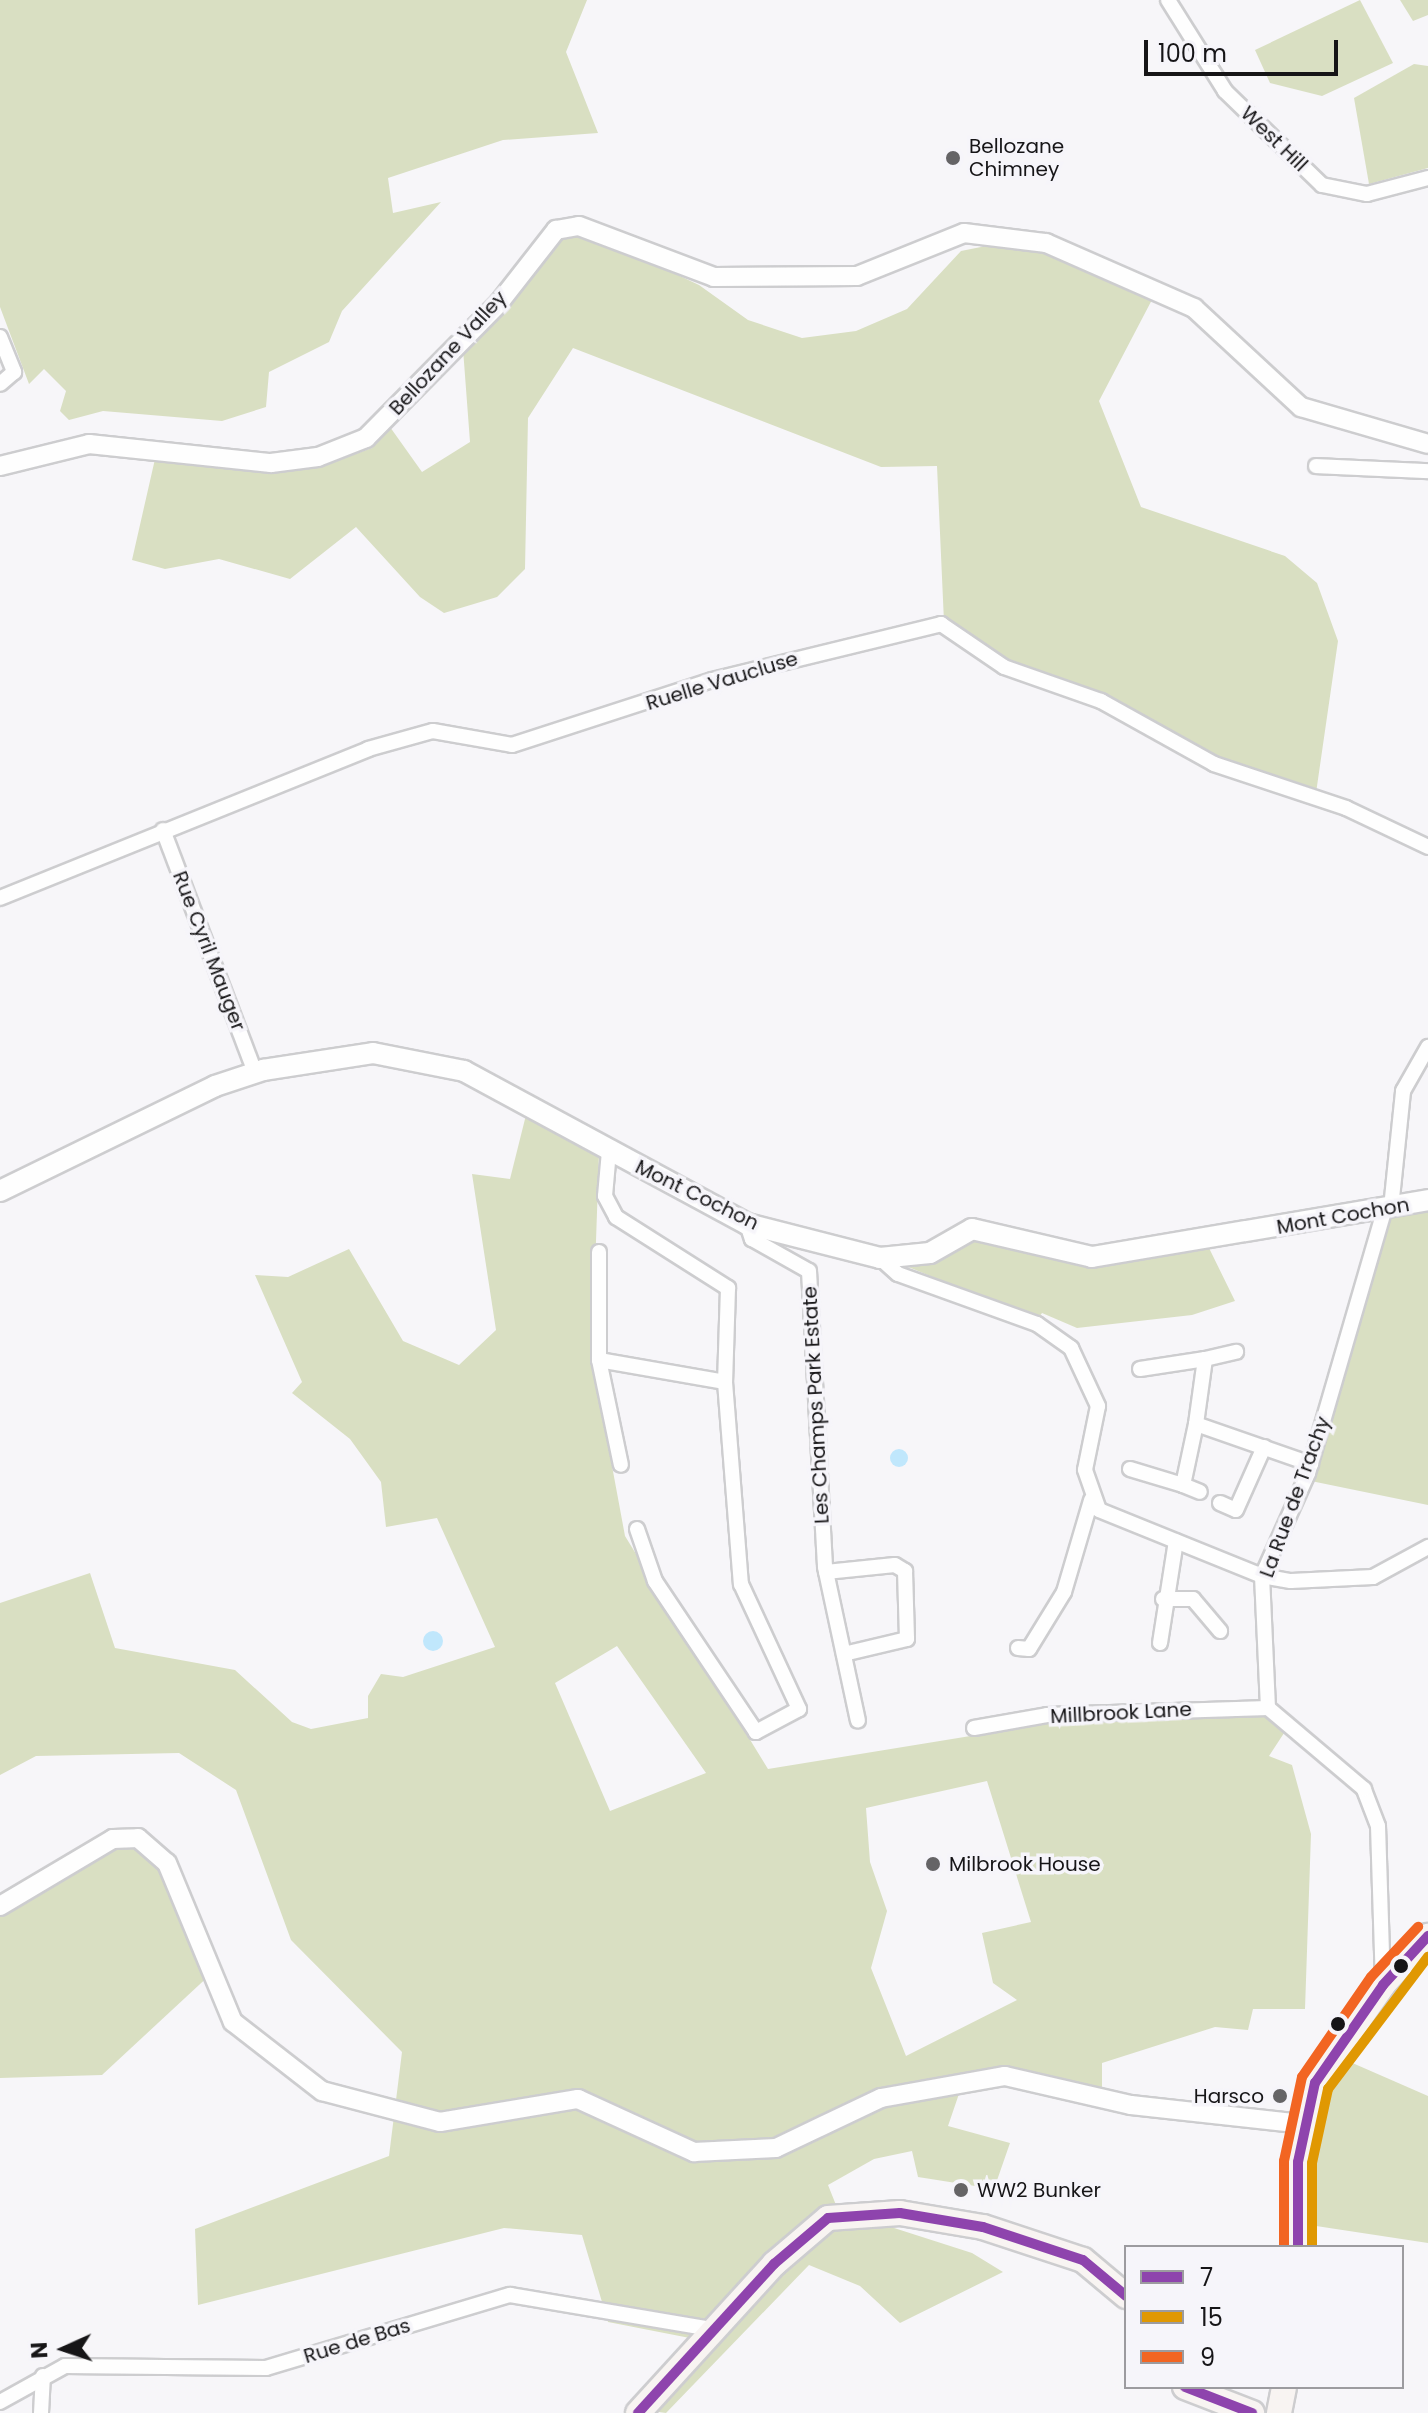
<!DOCTYPE html>
<html>
<head>
<meta charset="utf-8">
<style>
  body { margin:0 }
  #map { position:relative; width:1428px; height:2413px; overflow:hidden; background:#f7f6f9; font-family:Poppins,sans-serif }
  div>[style] { position:absolute }
  [style*='--x'] { left:calc(var(--x)*1px); top:calc(var(--y)*1px); width:calc(var(--w)*1px); rotate:calc(var(--a)*1deg) }
  .green>* { inset:0; background:#d9dfc2 }
  .water>* { inset:0; background:#c0e7fc }
  .round { border-radius:50% }
  .roads { filter:drop-shadow(2px 0 #cdcdcf) drop-shadow(-2px 0 #cdcdcf) drop-shadow(0 2px #cdcdcf) drop-shadow(0 -2px #cdcdcf) }
  .minor>* { height:14px; margin:-7px; padding:0 7px; transform-origin:7px; border-radius:7px; background:#fefefe }
  .tertiary>* { height:18px; margin:-9px; padding:0 9px; transform-origin:9px; border-radius:9px; background:#fefefe }
  .secondary>* { height:20px; margin:-10px; padding:0 10px; transform-origin:10px; border-radius:10px; background:#fefefe }
  .primary>* { height:24px; margin:-12px; padding:0 12px; transform-origin:12px; border-radius:12px; background:#f8f4f2 }
  .bus-1>* { height:10px; margin:-5px; padding:0 5px; transform-origin:5px; border-radius:5px; background:#8e44ad }
  .bus-2>* { height:10px; margin:-5px; padding:0 5px; transform-origin:5px; border-radius:5px; background:#e09802 }
  .bus-3>* { height:10px; margin:-5px; padding:0 5px; transform-origin:5px; border-radius:5px; background:#f26522 }
  .dots>* { width:22px; height:22px; translate:-50% -50%; box-sizing:border-box; border:4px solid #f6f5fa; border-radius:50% }
  span { translate:-50% -50%; white-space:nowrap; text-align:center; line-height:1.15; -webkit-text-stroke:7px #f6f5fa; paint-order:stroke }
  .street-label { font-size:20px; color:#161517 }
  .poi-label { font-size:20px; color:#161517 }
  .left { translate:0 -50%; text-align:left }
  .right { translate:-100% -50%; text-align:right }
  .legend { position:absolute; left:1124px; top:2245px; width:280px; height:144px; box-sizing:border-box; background:#f6f5fa; border:2px solid #9c9b9f; margin:0; padding:10px 14px; list-style:none; font-size:24px; color:#161517 }
  .legend li { display:flex; align-items:center; gap:16px; height:40px }
  .legend b { width:40px; border:2px solid #9c9b9f }
  .north { position:absolute; left:24px; top:2309px; width:80px; height:80px; -webkit-text-stroke:6px #f6f5fa; paint-order:stroke; rotate:267deg; font-size:22px; font-weight:700; line-height:32px; text-align:center; color:#161517 }
  .north::after { content:''; display:block; margin:auto; width:28px; height:36px; background:#161517; clip-path:polygon(50% 0,100% 100%,50% 72%,0 100%) }
  .scale { position:absolute; left:1144px; top:40px; width:194px; height:36px; box-sizing:border-box; border:4px solid #161517; border-top:0; padding-left:10px; font-size:24px; line-height:28px; white-space:nowrap; color:#161517; -webkit-text-stroke:6px #f6f5fa; paint-order:stroke }
</style>
</head>
<body>
<div id="map">
  <div class="green">
    <i style="clip-path:polygon(0 0,587px 0,566px 52px,598px 133px,503px 140px,388px 178px,393px 213px,441px 202px,342px 311px,329px 342px,269px 372px,266px 407px,222px 421px,103px 411px,69px 420px,60px 411px,66px 391px,44px 369px,29px 384px,0 307px)"></i>
    <i style="clip-path:polygon(1360px 0,1393px 63px,1322px 96px,1270px 83px,1255px 50px)"></i>
    <i style="clip-path:polygon(1400px 0,1428px 0,1428px 15px,1413px 21px)"></i>
    <i style="clip-path:polygon(1414px 64px,1428px 66px,1428px 168px,1369px 184px,1354px 98px)"></i>
    <i style="clip-path:polygon(595px 236px,699px 285px,748px 320px,802px 338px,856px 331px,907px 309px,961px 251px,1001px 243px,1035px 248px,1155px 294px,1099px 401px,1141px 507px,1285px 556px,1317px 583px,1338px 641px,1316px 793px,1215px 760px,1007px 662px,944px 622px,937px 466px,881px 467px,573px 348px,528px 418px,525px 569px,497px 597px,444px 613px,420px 597px,356px 527px,290px 579px,219px 559px,165px 569px,132px 560px,155px 459px,276px 472px,319px 467px,372px 448px,390px 427px,422px 472px,470px 442px,463px 349px,564px 237px)"></i>
    <i style="clip-path:polygon(evenodd,526px 1115px,599px 1154px,592px 1358px,625px 1536px,768px 1769px,1100px 1715px,1264px 1713px,1286px 1730px,1269px 1756px,1292px 1765px,1311px 1834px,1305px 2009px,1253px 2009px,1248px 2030px,1215px 2027px,1102px 2063px,1102px 2093px,986px 2069px,962px 2085px,948px 2126px,1010px 2143px,994px 2189px,918px 2177px,912px 2151px,874px 2159px,828px 2185px,838px 2210px,972px 2253px,1003px 2272px,900px 2323px,860px 2286px,809px 2265px,666px 2413px,652px 2411px,700px 2340px,608px 2322px,582px 2235px,504px 2228px,198px 2305px,195px 2229px,389px 2156px,402px 2052px,291px 1940px,236px 1790px,179px 1753px,36px 1756px,0 1775px,0 1603px,90px 1573px,115px 1648px,235px 1670px,292px 1722px,311px 1729px,368px 1718px,368px 1696px,381px 1674px,403px 1677px,495px 1647px,437px 1518px,386px 1527px,381px 1482px,350px 1439px,292px 1393px,302px 1382px,255px 1275px,288px 1277px,349px 1249px,403px 1341px,459px 1365px,496px 1330px,472px 1174px,510px 1179px,526px 1115px,617px 1646px,706px 1773px,610px 1811px,555px 1683px,617px 1646px,526px 1115px,987px 1781px,1031px 1922px,982px 1933px,993px 1983px,1017px 2000px,906px 2056px,871px 1968px,887px 1911px,870px 1862px,866px 1808px,987px 1781px)"></i>
    <i style="clip-path:polygon(1428px 1207px,1428px 1505px,1311px 1481px,1389px 1215px)"></i>
    <i style="clip-path:polygon(978px 1238px,1093px 1268px,1209px 1248px,1235px 1301px,1192px 1315px,1077px 1328px,1042px 1313px,1037px 1320px,906px 1266px)"></i>
    <i style="clip-path:polygon(138px 1838px,167px 1863px,213px 1972px,102px 2075px,0 2078px,0 1906px,113px 1839px)"></i>
    <i style="clip-path:polygon(1341px 2058px,1428px 2096px,1428px 2243px,1303px 2224px,1316px 2098px)"></i>
  </div>
  <div class="water">
    <i class="round" style="left:890px;top:1449px;width:18px;height:18px"></i>
    <i class="round" style="left:423px;top:1631px;width:20px;height:20px"></i>
  </div>
  <div class="roads">
    <div class="minor">
      <i style="--x:1168;--y:0;--w:107;--a:57.9"></i>
      <i style="--x:1225;--y:91;--w:135;--a:44.1"></i>
      <i style="--x:1322;--y:185;--w:46;--a:11.3"></i>
      <i style="--x:1367;--y:194;--w:63;--a:-14.7"></i>
      <i style="--x:0;--y:337;--w:38;--a:68"></i>
      <i style="--x:14;--y:372;--w:18;--a:139"></i>
      <i style="--x:1316;--y:466;--w:112;--a:2.6"></i>
      <i style="--x:163;--y:830;--w:259;--a:69.2"></i>
      <i style="--x:0;--y:898;--w:397;--a:-22"></i>
      <i style="--x:368;--y:749;--w:67;--a:-15.5"></i>
      <i style="--x:433;--y:731;--w:80;--a:10"></i>
      <i style="--x:512;--y:745;--w:210;--a:-18"></i>
      <i style="--x:712;--y:680;--w:236;--a:-13.7"></i>
      <i style="--x:941;--y:624;--w:76;--a:34.3"></i>
      <i style="--x:1004;--y:667;--w:103;--a:19.3"></i>
      <i style="--x:1101;--y:701;--w:129;--a:29.1"></i>
      <i style="--x:1214;--y:764;--w:139;--a:18.4"></i>
      <i style="--x:1346;--y:808;--w:91;--a:25.4"></i>
      <i style="--x:609;--y:1151;--w:45;--a:95.1"></i>
      <i style="--x:605;--y:1196;--w:24;--a:62"></i>
      <i style="--x:616;--y:1217;--w:133;--a:32.4"></i>
      <i style="--x:728;--y:1288;--w:94;--a:91.8"></i>
      <i style="--x:725;--y:1382;--w:203;--a:85.5"></i>
      <i style="--x:741;--y:1584;--w:138;--a:65.1"></i>
      <i style="--x:799;--y:1709;--w:49;--a:151.9"></i>
      <i style="--x:756;--y:1732;--w:182;--a:-123.8"></i>
      <i style="--x:655;--y:1581;--w:55;--a:-109.1"></i>
      <i style="--x:1391;--y:1208;--w:118;--a:-84.1"></i>
      <i style="--x:1403;--y:1091;--w:51;--a:-60.4"></i>
      <i style="--x:747;--y:1224;--w:16;--a:72"></i>
      <i style="--x:752;--y:1239;--w:65;--a:29.3"></i>
      <i style="--x:809;--y:1271;--w:296;--a:86.9"></i>
      <i style="--x:825;--y:1567;--w:157;--a:77.9"></i>
      <i style="--x:599;--y:1252;--w:108;--a:90"></i>
      <i style="--x:599;--y:1360;--w:107;--a:78.2"></i>
      <i style="--x:880;--y:1258;--w:24;--a:42"></i>
      <i style="--x:898;--y:1274;--w:148;--a:19.8"></i>
      <i style="--x:1037;--y:1324;--w:42;--a:35.2"></i>
      <i style="--x:1071;--y:1348;--w:64;--a:65"></i>
      <i style="--x:1098;--y:1406;--w:65;--a:101.5"></i>
      <i style="--x:1085;--y:1470;--w:42;--a:70.7"></i>
      <i style="--x:1099;--y:1510;--w:176;--a:22"></i>
      <i style="--x:1262;--y:1576;--w:29;--a:10"></i>
      <i style="--x:1291;--y:1581;--w:82;--a:-2.8"></i>
      <i style="--x:1373;--y:1577;--w:63;--a:-28.6"></i>
      <i style="--x:1205;--y:1359;--w:32;--a:-13"></i>
      <i style="--x:599;--y:1360;--w:128;--a:9.9"></i>
      <i style="--x:1140;--y:1369;--w:66;--a:-8.7"></i>
      <i style="--x:1205;--y:1359;--w:66;--a:97.9"></i>
      <i style="--x:1196;--y:1424;--w:122;--a:19.2"></i>
      <i style="--x:1130;--y:1469;--w:55;--a:16.8"></i>
      <i style="--x:1183;--y:1485;--w:62;--a:-78"></i>
      <i style="--x:1183;--y:1485;--w:18;--a:22"></i>
      <i style="--x:1220;--y:1503;--w:17;--a:24"></i>
      <i style="--x:1236;--y:1510;--w:69;--a:-66"></i>
      <i style="--x:826;--y:1572;--w:69;--a:-5.8"></i>
      <i style="--x:895;--y:1565;--w:12;--a:31"></i>
      <i style="--x:905;--y:1571;--w:68;--a:88.3"></i>
      <i style="--x:907;--y:1639;--w:65;--a:166.6"></i>
      <i style="--x:1163;--y:1599;--w:30;--a:0"></i>
      <i style="--x:1193;--y:1599;--w:42;--a:49.8"></i>
      <i style="--x:1160;--y:1643;--w:103;--a:-81.1"></i>
      <i style="--x:1018;--y:1648;--w:11;--a:5"></i>
      <i style="--x:1029;--y:1649;--w:67;--a:-58.4"></i>
      <i style="--x:1064;--y:1592;--w:96;--a:-73.6"></i>
      <i style="--x:974;--y:1728;--w:74;--a:-10.1"></i>
      <i style="--x:1047;--y:1715;--w:221;--a:-1.8"></i>
      <i style="--x:1383;--y:1985;--w:159;--a:-91.8"></i>
      <i style="--x:1378;--y:1826;--w:40;--a:-111"></i>
      <i style="--x:1364;--y:1789;--w:126;--a:-139.8"></i>
      <i style="--x:1268;--y:1708;--w:132;--a:-92.6"></i>
      <i style="--x:1262;--y:1576;--w:113;--a:-65.9"></i>
      <i style="--x:1308;--y:1473;--w:276;--a:-73.8"></i>
      <i style="--x:0;--y:2402;--w:74;--a:-29"></i>
      <i style="--x:65;--y:2366;--w:201;--a:0.6"></i>
      <i style="--x:266;--y:2368;--w:255;--a:-16.7"></i>
      <i style="--x:510;--y:2295;--w:210;--a:9.6"></i>
      <i style="--x:41;--y:2413;--w:37;--a:-87"></i>
    </div>
    <div class="tertiary">
      <i style="--x:0;--y:466;--w:92;--a:-13.9"></i>
      <i style="--x:89;--y:444;--w:183;--a:6"></i>
      <i style="--x:271;--y:463;--w:47;--a:-7.3"></i>
      <i style="--x:318;--y:457;--w:52;--a:-21.6"></i>
      <i style="--x:366;--y:438;--w:190;--a:-45.4"></i>
      <i style="--x:499;--y:303;--w:93;--a:-52"></i>
      <i style="--x:556;--y:230;--w:23;--a:-10"></i>
      <i style="--x:579;--y:226;--w:144;--a:20.7"></i>
      <i style="--x:714;--y:277;--w:143;--a:-0.4"></i>
      <i style="--x:857;--y:276;--w:115;--a:-21.9"></i>
      <i style="--x:964;--y:233;--w:83;--a:7"></i>
      <i style="--x:1046;--y:243;--w:162;--a:23.7"></i>
      <i style="--x:1194;--y:308;--w:146;--a:42.8"></i>
      <i style="--x:1301;--y:407;--w:132;--a:16.2"></i>
      <i style="--x:0;--y:1906;--w:131;--a:-30.7"></i>
      <i style="--x:113;--y:1839;--w:25;--a:-2"></i>
      <i style="--x:138;--y:1838;--w:38;--a:41"></i>
      <i style="--x:167;--y:1863;--w:172;--a:67.5"></i>
      <i style="--x:233;--y:2022;--w:113;--a:37.8"></i>
      <i style="--x:322;--y:2091;--w:122;--a:14.7"></i>
      <i style="--x:440;--y:2122;--w:140;--a:-9.5"></i>
      <i style="--x:578;--y:2099;--w:128;--a:24.6"></i>
      <i style="--x:694;--y:2152;--w:82;--a:-2.8"></i>
      <i style="--x:776;--y:2148;--w:116;--a:-25.5"></i>
      <i style="--x:881;--y:2098;--w:126;--a:-10.1"></i>
      <i style="--x:1005;--y:2076;--w:129;--a:13"></i>
      <i style="--x:1131;--y:2105;--w:172;--a:6.3"></i>
    </div>
    <div class="secondary">
      <i style="--x:0;--y:1191;--w:239;--a:-26"></i>
      <i style="--x:215;--y:1086;--w:51;--a:-18.4"></i>
      <i style="--x:263;--y:1070;--w:111;--a:-8.8"></i>
      <i style="--x:373;--y:1053;--w:93;--a:11.2"></i>
      <i style="--x:464;--y:1071;--w:322;--a:28.4"></i>
      <i style="--x:747;--y:1224;--w:137;--a:14.3"></i>
      <i style="--x:880;--y:1258;--w:50;--a:-5.7"></i>
      <i style="--x:930;--y:1253;--w:48;--a:-29.7"></i>
      <i style="--x:972;--y:1229;--w:123;--a:13.1"></i>
      <i style="--x:1092;--y:1257;--w:341;--a:-9.6"></i>
    </div>
    <div class="primary">
      <i style="--x:1298;--y:2247;--w:85;--a:-90"></i>
      <i style="--x:1298;--y:2162;--w:81;--a:-77.9"></i>
      <i style="--x:1315;--y:2083;--w:119;--a:-55.2"></i>
      <i style="--x:1383;--y:1985;--w:67;--a:-47.4"></i>
      <i style="--x:1185;--y:2387;--w:72;--a:21.2"></i>
      <i style="--x:638;--y:2413;--w:202;--a:-47.6"></i>
      <i style="--x:774;--y:2264;--w:71;--a:-40.4"></i>
      <i style="--x:828;--y:2218;--w:72;--a:-4"></i>
      <i style="--x:900;--y:2213;--w:84;--a:9.6"></i>
      <i style="--x:983;--y:2227;--w:105;--a:18.3"></i>
      <i style="--x:1083;--y:2260;--w:56;--a:39.9"></i>
      <i style="--x:1279;--y:2413;--w:26;--a:-79"></i>
    </div>
  </div>
  <div class="bus-1">
    <i style="--x:1298;--y:2247;--w:85;--a:-90"></i>
    <i style="--x:1298;--y:2162;--w:81;--a:-77.9"></i>
    <i style="--x:1315;--y:2083;--w:119;--a:-55.2"></i>
    <i style="--x:1383;--y:1985;--w:67;--a:-47.4"></i>
    <i style="--x:1185;--y:2387;--w:72;--a:21.2"></i>
    <i style="--x:638;--y:2413;--w:202;--a:-47.6"></i>
    <i style="--x:774;--y:2264;--w:71;--a:-40.4"></i>
    <i style="--x:828;--y:2218;--w:72;--a:-4"></i>
    <i style="--x:900;--y:2213;--w:84;--a:9.6"></i>
    <i style="--x:983;--y:2227;--w:105;--a:18.3"></i>
    <i style="--x:1083;--y:2260;--w:56;--a:39.9"></i>
  </div>
  <div class="bus-2">
    <i style="--x:1312;--y:2247;--w:84;--a:-90"></i>
    <i style="--x:1312;--y:2163;--w:76;--a:-77.8"></i>
    <i style="--x:1328;--y:2089;--w:166;--a:-52.9"></i>
  </div>
  <div class="bus-3">
    <i style="--x:1284;--y:2247;--w:86;--a:-90"></i>
    <i style="--x:1284;--y:2161;--w:86;--a:-77.9"></i>
    <i style="--x:1302;--y:2077;--w:121;--a:-55.4"></i>
    <i style="--x:1371;--y:1977;--w:69;--a:-46.8"></i>
  </div>
  <div class="dots">
    <i style="left:953px;top:158px;background:#656466"></i>
    <i style="left:933px;top:1864px;background:#656466"></i>
    <i style="left:1401px;top:1966px;background:#161517"></i>
    <i style="left:1338px;top:2024px;background:#161517"></i>
    <i style="left:1280px;top:2096px;background:#656466"></i>
    <i style="left:961px;top:2190px;background:#656466"></i>
  </div>
  <div class="street-label">
    <span style="left:1274px;top:139px;rotate:44deg">West Hill</span>
    <span style="left:448px;top:353px;rotate:-47deg">Bellozane Valley</span>
    <span style="left:722px;top:681px;rotate:-17deg">Ruelle Vaucluse</span>
    <span style="left:209px;top:951px;rotate:69deg">Rue Cyril Mauger</span>
    <span style="left:697px;top:1195px;rotate:26deg">Mont Cochon</span>
    <span style="left:1343px;top:1216px;rotate:-10deg">Mont Cochon</span>
    <span style="left:816px;top:1405px;rotate:-93deg">Les Champs Park Estate</span>
    <span style="left:1295px;top:1497px;rotate:-70deg">La Rue de Trachy</span>
    <span style="left:1121px;top:1713px;rotate:-3deg">Millbrook Lane</span>
    <span style="left:357px;top:2341px;rotate:-17deg">Rue de Bas</span>
  </div>
  <div class="poi-label">
    <span class="left" style="left:969px;top:158px">Bellozane<br>Chimney</span>
    <span class="left" style="left:949px;top:1864px">Milbrook House</span>
    <span class="right" style="left:1264px;top:2096px">Harsco</span>
    <span class="left" style="left:977px;top:2190px">WW2 Bunker</span>
  </div>
  <ul class="legend">
  <li><b style="height:10px;background:#8e44ad"></b>7</li>
  <li><b style="height:10px;background:#e09802"></b>15</li>
  <li><b style="height:10px;background:#f26522"></b>9</li>
  </ul>
  <div class="north">N</div>
  <div class="scale">100 m</div>
</div>
</body>
</html>
